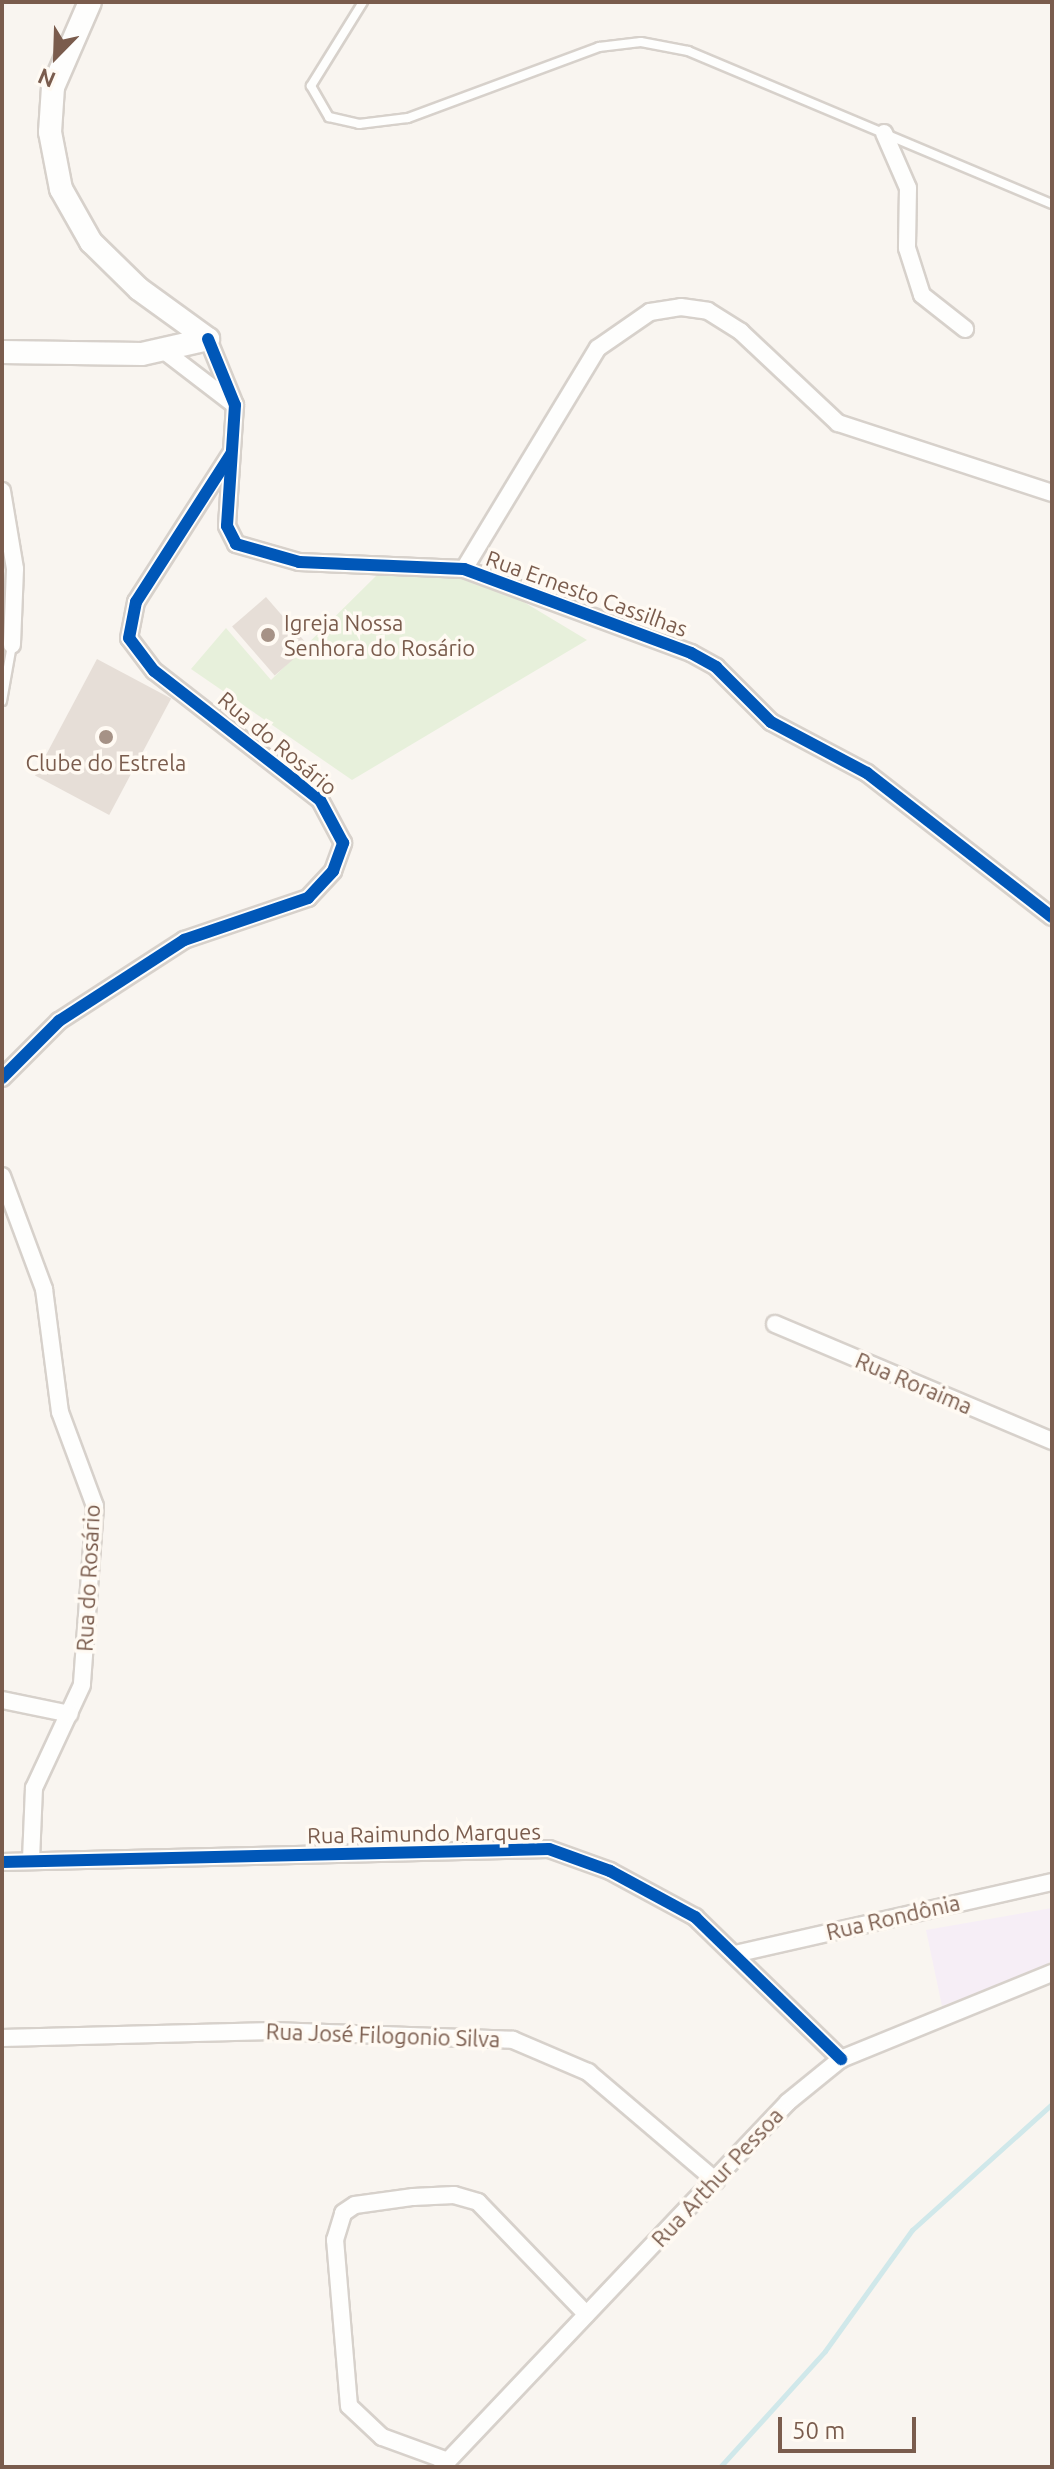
<!DOCTYPE html>
<html>
<head>
<meta charset="utf-8">
<style>
  body { margin:0 }
  #map { position:relative; width:1054px; height:2469px; overflow:hidden; background:#f9f5f0; font-family:Ubuntu,sans-serif }
  div>[style] { position:absolute }
  [style*='--x'] { left:calc(var(--x)*1px); top:calc(var(--y)*1px); width:calc(var(--w)*1px); rotate:calc(var(--a)*1deg) }
  .education>* { inset:0; background:#f6eef6 }
  .green>* { inset:0; background:#e7f0db }
  .stream>* { height:5px; margin:-2.5px; padding:0 2.5px; transform-origin:2.5px; border-radius:2.5px; background:#d0e8ea }
  .building>* { inset:0; background:#e6ded7; transform-origin:0 0 }
  .roads { filter:drop-shadow(2px 0 #d7d1cb) drop-shadow(-2px 0 #d7d1cb) drop-shadow(0 2px #d7d1cb) drop-shadow(0 -2px #d7d1cb) }
  .service>* { height:8px; margin:-4px; padding:0 4px; transform-origin:4px; border-radius:4px; background:#fefefd }
  .minor>* { height:16px; margin:-8px; padding:0 8px; transform-origin:8px; border-radius:8px; background:#fefefd }
  .secondary>* { height:22px; margin:-11px; padding:0 11px; transform-origin:11px; border-radius:11px; background:#fefefd }
  .cycleway>* { height:12px; margin:-6px; padding:0 6px; transform-origin:6px; border-radius:6px; background:#0057b8 }
  .dots>* { width:22px; height:22px; translate:-50% -50%; box-sizing:border-box; border:4px solid #fffaf3; border-radius:50% }
  span { translate:-50% -50%; white-space:nowrap; text-align:center; line-height:1.15; -webkit-text-stroke:7px #fffaf3; paint-order:stroke }
  .street-label { font-size:22px; color:#7a5c4d }
  .poi-label { font-size:22px; color:#7a5c4d }
  .left { translate:0 -50%; text-align:left }
  .frame { position:absolute; inset:0; border:4px solid #7a5c4d; pointer-events:none }
  .north { position:absolute; left:16px; top:16px; width:80px; height:80px; -webkit-text-stroke:6px #fffaf3; paint-order:stroke; rotate:203deg; font-size:22px; font-weight:700; line-height:32px; text-align:center; color:#7a5c4d }
  .north::after { content:''; display:block; margin:auto; width:28px; height:36px; background:#7a5c4d; clip-path:polygon(50% 0,100% 100%,50% 72%,0 100%) }
  .scale { position:absolute; left:778px; top:2417px; width:138px; height:36px; box-sizing:border-box; border:4px solid #7a5c4d; border-top:0; padding-left:10px; font-size:24px; line-height:28px; white-space:nowrap; color:#7a5c4d; -webkit-text-stroke:6px #fffaf3; paint-order:stroke }
</style>
</head>
<body>
<div id="map">
  <div class="education">
    <i style="clip-path:polygon(1052px 1908px,1052px 1959px,1045px 1967px,942px 2006px,926px 1930px)"></i>
  </div>
  <div class="green">
    <i style="clip-path:polygon(378px 574px,482px 577px,587px 640px,352px 780px,191px 669px,226px 628px,271px 680px)"></i>
  </div>
  <div class="stream">
    <i style="--x:720;--y:2467;--w:156;--a:-47.8"></i>
    <i style="--x:825;--y:2351;--w:149;--a:-54.3"></i>
    <i style="--x:912;--y:2230;--w:188;--a:-42"></i>
  </div>
  <div class="building">
    <i style="left:266px;top:597px;width:65px;height:45px;rotate:49deg"></i>
    <i style="left:97px;top:659px;width:84px;height:132px;rotate:28deg"></i>
  </div>
  <div class="roads">
    <div class="service">
      <i style="--x:363;--y:2;--w:99;--a:121.8"></i>
      <i style="--x:311;--y:86;--w:36;--a:60"></i>
      <i style="--x:329;--y:117;--w:31;--a:13"></i>
      <i style="--x:359;--y:124;--w:49;--a:-7"></i>
      <i style="--x:408;--y:118;--w:204;--a:-20.4"></i>
      <i style="--x:599;--y:47;--w:42;--a:-6.8"></i>
      <i style="--x:641;--y:42;--w:48;--a:10.8"></i>
      <i style="--x:688;--y:51;--w:395;--a:22.8"></i>
      <i style="--x:2;--y:701;--w:57;--a:-79.9"></i>
    </div>
    <div class="minor">
      <i style="--x:884;--y:133;--w:60;--a:66.4"></i>
      <i style="--x:908;--y:188;--w:60;--a:91"></i>
      <i style="--x:907;--y:248;--w:49;--a:72.3"></i>
      <i style="--x:922;--y:295;--w:55;--a:38.3"></i>
      <i style="--x:208;--y:339;--w:71;--a:67.8"></i>
      <i style="--x:235;--y:405;--w:121;--a:93.8"></i>
      <i style="--x:227;--y:526;--w:20;--a:63"></i>
      <i style="--x:236;--y:544;--w:66;--a:15.9"></i>
      <i style="--x:299;--y:562;--w:165;--a:2.4"></i>
      <i style="--x:464;--y:569;--w:242;--a:20.3"></i>
      <i style="--x:691;--y:653;--w:29;--a:29"></i>
      <i style="--x:716;--y:667;--w:78;--a:45"></i>
      <i style="--x:771;--y:722;--w:109;--a:28"></i>
      <i style="--x:867;--y:773;--w:234;--a:37.9"></i>
      <i style="--x:163;--y:350;--w:91;--a:37.4"></i>
      <i style="--x:2;--y:491;--w:79;--a:80.5"></i>
      <i style="--x:15;--y:569;--w:76;--a:92.3"></i>
      <i style="--x:464;--y:569;--w:258;--a:-58.8"></i>
      <i style="--x:598;--y:348;--w:63;--a:-34.7"></i>
      <i style="--x:650;--y:312;--w:31;--a:-9"></i>
      <i style="--x:681;--y:307;--w:27;--a:8"></i>
      <i style="--x:708;--y:311;--w:39;--a:32"></i>
      <i style="--x:741;--y:332;--w:133;--a:43.2"></i>
      <i style="--x:838;--y:423;--w:225;--a:18.1"></i>
      <i style="--x:2;--y:1078;--w:81;--a:-45"></i>
      <i style="--x:59;--y:1021;--w:149;--a:-32.9"></i>
      <i style="--x:184;--y:940;--w:131;--a:-18.7"></i>
      <i style="--x:308;--y:898;--w:37;--a:-47"></i>
      <i style="--x:333;--y:871;--w:30;--a:-70"></i>
      <i style="--x:343;--y:843;--w:49;--a:-118.1"></i>
      <i style="--x:320;--y:800;--w:210;--a:-142.1"></i>
      <i style="--x:154;--y:671;--w:41;--a:-127.1"></i>
      <i style="--x:129;--y:638;--w:37;--a:-79"></i>
      <i style="--x:136;--y:602;--w:178;--a:-57.4"></i>
      <i style="--x:2;--y:1176;--w:121;--a:69.6"></i>
      <i style="--x:44;--y:1289;--w:124;--a:82.6"></i>
      <i style="--x:60;--y:1412;--w:100;--a:69.6"></i>
      <i style="--x:95;--y:1506;--w:179;--a:94.2"></i>
      <i style="--x:82;--y:1685;--w:114;--a:115"></i>
      <i style="--x:34;--y:1788;--w:71;--a:92.4"></i>
      <i style="--x:775;--y:1324;--w:301;--a:22.9"></i>
      <i style="--x:2;--y:1700;--w:69;--a:11.6"></i>
      <i style="--x:2;--y:1862;--w:547;--a:-1.36"></i>
      <i style="--x:549;--y:1849;--w:65;--a:19.8"></i>
      <i style="--x:610;--y:1871;--w:97;--a:28.4"></i>
      <i style="--x:695;--y:1917;--w:204;--a:44.2"></i>
      <i style="--x:735;--y:1954;--w:325;--a:-12.8"></i>
      <i style="--x:2;--y:2038;--w:271;--a:-1.5"></i>
      <i style="--x:273;--y:2031;--w:240;--a:2.1"></i>
      <i style="--x:513;--y:2040;--w:82;--a:23.1"></i>
      <i style="--x:588;--y:2072;--w:168;--a:40.4"></i>
      <i style="--x:448;--y:2461;--w:70;--a:-160"></i>
      <i style="--x:382;--y:2437;--w:45;--a:-136.8"></i>
      <i style="--x:349;--y:2406;--w:167;--a:-94.8"></i>
      <i style="--x:335;--y:2240;--w:28;--a:-73"></i>
      <i style="--x:343;--y:2213;--w:14;--a:-34"></i>
      <i style="--x:355;--y:2205;--w:59;--a:-7.9"></i>
      <i style="--x:413;--y:2197;--w:41;--a:-2.8"></i>
      <i style="--x:454;--y:2195;--w:25;--a:16"></i>
      <i style="--x:478;--y:2202;--w:156;--a:46"></i>
      <i style="--x:442;--y:2467;--w:503;--a:-46.53"></i>
      <i style="--x:788;--y:2102;--w:68;--a:-39.1"></i>
      <i style="--x:841;--y:2059;--w:228;--a:-22.2"></i>
    </div>
    <div class="secondary">
      <i style="--x:90;--y:2;--w:93;--a:113.5"></i>
      <i style="--x:53;--y:87;--w:45;--a:93.8"></i>
      <i style="--x:50;--y:132;--w:58;--a:79.1"></i>
      <i style="--x:61;--y:189;--w:61;--a:60.5"></i>
      <i style="--x:91;--y:242;--w:67;--a:44.4"></i>
      <i style="--x:139;--y:289;--w:85;--a:35.9"></i>
      <i style="--x:2;--y:352;--w:140;--a:0.8"></i>
      <i style="--x:142;--y:354;--w:68;--a:-12.8"></i>
    </div>
  </div>
  <div class="cycleway">
    <i style="--x:208;--y:339;--w:71;--a:67.8"></i>
    <i style="--x:235;--y:405;--w:121;--a:93.8"></i>
    <i style="--x:227;--y:526;--w:20;--a:63"></i>
    <i style="--x:236;--y:544;--w:66;--a:15.9"></i>
    <i style="--x:299;--y:562;--w:165;--a:2.4"></i>
    <i style="--x:464;--y:569;--w:242;--a:20.3"></i>
    <i style="--x:691;--y:653;--w:29;--a:29"></i>
    <i style="--x:716;--y:667;--w:78;--a:45"></i>
    <i style="--x:771;--y:722;--w:109;--a:28"></i>
    <i style="--x:867;--y:773;--w:234;--a:37.9"></i>
    <i style="--x:2;--y:1078;--w:81;--a:-45"></i>
    <i style="--x:59;--y:1021;--w:149;--a:-32.9"></i>
    <i style="--x:184;--y:940;--w:131;--a:-18.7"></i>
    <i style="--x:308;--y:898;--w:37;--a:-47"></i>
    <i style="--x:333;--y:871;--w:30;--a:-70"></i>
    <i style="--x:343;--y:843;--w:49;--a:-118.1"></i>
    <i style="--x:320;--y:800;--w:210;--a:-142.1"></i>
    <i style="--x:154;--y:671;--w:41;--a:-127.1"></i>
    <i style="--x:129;--y:638;--w:37;--a:-79"></i>
    <i style="--x:136;--y:602;--w:176;--a:-57.3"></i>
    <i style="--x:2;--y:1862;--w:547;--a:-1.36"></i>
    <i style="--x:549;--y:1849;--w:65;--a:19.8"></i>
    <i style="--x:610;--y:1871;--w:97;--a:28.4"></i>
    <i style="--x:695;--y:1917;--w:204;--a:44.2"></i>
  </div>
  <div class="dots">
    <i style="left:268px;top:635px;background:#a69286"></i>
    <i style="left:106px;top:737px;background:#a69286"></i>
  </div>
  <div class="street-label">
    <span style="left:587px;top:593px;rotate:20deg">Rua Ernesto Cassilhas</span>
    <span style="left:278px;top:743px;rotate:40deg">Rua do Rosário</span>
    <span style="left:914px;top:1383px;rotate:23deg">Rua Roraima</span>
    <span style="left:88px;top:1578px;rotate:-87deg">Rua do Rosário</span>
    <span style="left:424px;top:1833px;rotate:-1deg">Rua Raimundo Marques</span>
    <span style="left:893px;top:1917px;rotate:-13deg">Rua Rondônia</span>
    <span style="left:383px;top:2035px;rotate:2deg">Rua José Filogonio Silva</span>
    <span style="left:717px;top:2177px;rotate:-47deg">Rua Arthur Pessoa</span>
  </div>
  <div class="poi-label">
    <span class="left" style="left:284px;top:635px">Igreja Nossa<br>Senhora do Rosário</span>
    <span style="left:106px;top:763px">Clube do Estrela</span>
  </div>
  <div class="frame"></div>
  <div class="north">N</div>
  <div class="scale">50 m</div>
</div>
</body>
</html>
